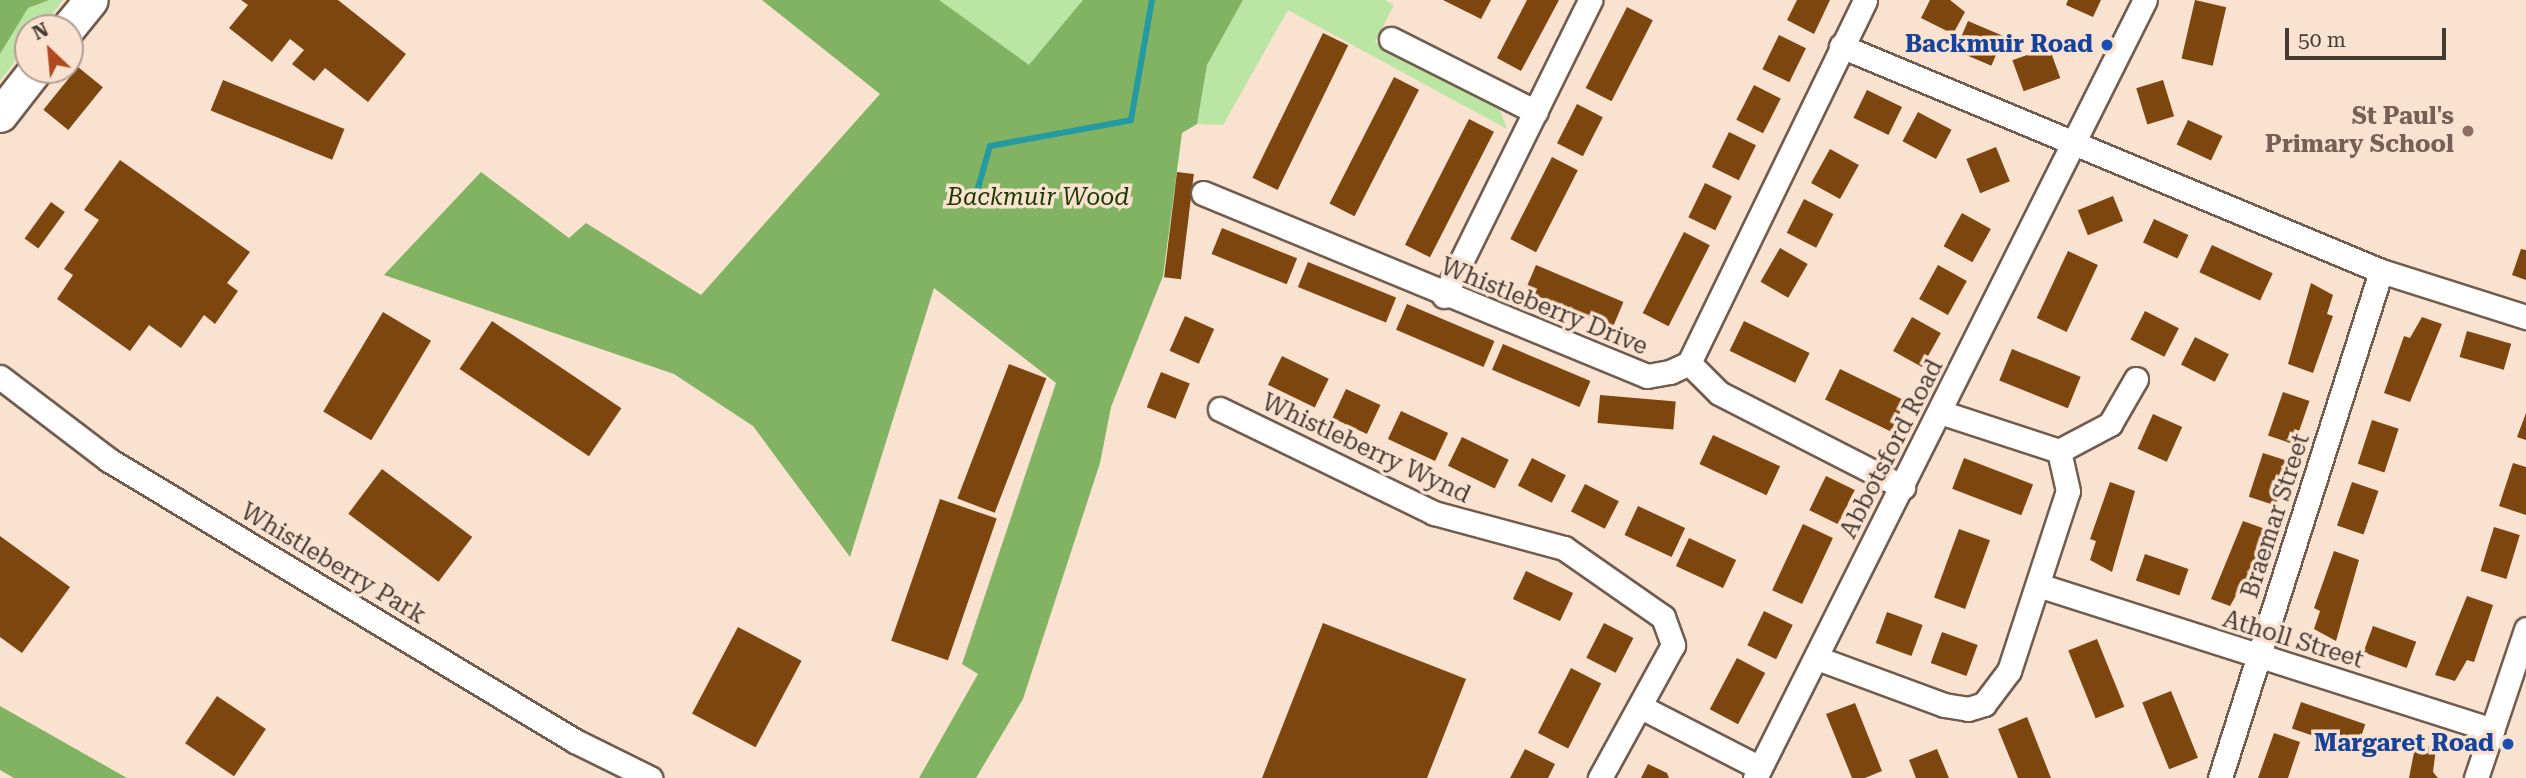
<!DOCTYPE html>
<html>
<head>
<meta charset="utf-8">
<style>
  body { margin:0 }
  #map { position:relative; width:2526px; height:778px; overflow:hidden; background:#fae2d1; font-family:"Roboto Serif",serif }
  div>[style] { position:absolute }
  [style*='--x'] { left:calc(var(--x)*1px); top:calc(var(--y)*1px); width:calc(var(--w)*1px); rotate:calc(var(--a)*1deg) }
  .green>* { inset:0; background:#bbe5a3 }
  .forest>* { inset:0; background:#81b362 }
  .stream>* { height:6px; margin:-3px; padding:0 3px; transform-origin:3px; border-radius:3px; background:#249aa3 }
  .building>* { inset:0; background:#7d460f; transform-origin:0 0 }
  .roads { filter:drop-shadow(2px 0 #715c4d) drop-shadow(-2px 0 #715c4d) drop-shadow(0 2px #715c4d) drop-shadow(0 -2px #715c4d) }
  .minor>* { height:23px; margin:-11.5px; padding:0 11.5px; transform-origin:11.5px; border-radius:11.5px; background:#fff }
  .secondary>* { height:33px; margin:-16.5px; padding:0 16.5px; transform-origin:16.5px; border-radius:16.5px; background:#fff }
  .dots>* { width:19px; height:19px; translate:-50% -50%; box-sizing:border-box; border:4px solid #fae2d1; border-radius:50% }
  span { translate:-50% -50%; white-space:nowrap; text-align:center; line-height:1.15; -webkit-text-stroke:7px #fae2d1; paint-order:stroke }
  .transit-label { font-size:24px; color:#164399; font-weight:700 }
  .right { translate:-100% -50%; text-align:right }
  .education-label { font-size:24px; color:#785e54; font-weight:700 }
  .park-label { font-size:24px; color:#1b3a00; font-style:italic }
  .street-label { font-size:24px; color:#443b34 }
  .north { position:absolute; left:14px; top:14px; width:70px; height:70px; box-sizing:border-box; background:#fae2d1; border:2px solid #b19f92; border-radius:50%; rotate:334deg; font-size:19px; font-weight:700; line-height:28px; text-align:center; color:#443b34 }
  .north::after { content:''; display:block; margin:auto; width:24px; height:32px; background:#b04922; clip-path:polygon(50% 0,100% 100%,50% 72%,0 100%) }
  .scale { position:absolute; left:2285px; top:28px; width:161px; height:32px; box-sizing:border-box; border:4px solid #443b34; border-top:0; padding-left:9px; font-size:21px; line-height:24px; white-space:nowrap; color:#443b34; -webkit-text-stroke:5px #fae2d1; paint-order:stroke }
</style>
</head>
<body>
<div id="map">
  <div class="green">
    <i style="clip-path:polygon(49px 0,63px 0,42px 28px,28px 28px,28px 45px,0 81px,0 54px,28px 8px)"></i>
    <i style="clip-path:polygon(933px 0,1086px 0,1029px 77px)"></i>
    <i style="clip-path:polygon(1243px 0,1385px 0,1394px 5px,1375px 42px,1498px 105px,1507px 129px,1288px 10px,1223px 125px,1197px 124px,1207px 65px)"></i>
  </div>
  <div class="forest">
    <i style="clip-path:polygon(0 0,49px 0,28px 8px,0 54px)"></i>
    <i style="clip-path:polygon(762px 0,939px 0,1029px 65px,1083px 0,1243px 0,1207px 65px,1197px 124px,1182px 133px,1163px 276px,1111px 407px,1100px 463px,1023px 699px,976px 778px,919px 778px,978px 674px,962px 664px,1056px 383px,934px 288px,850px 557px,753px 426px,674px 374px,384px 275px,481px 172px,569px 238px,586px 223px,701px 295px,880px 94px)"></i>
    <i style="clip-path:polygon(0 706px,127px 778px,14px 778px,0 770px)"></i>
  </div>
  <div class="stream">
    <i style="--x:974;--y:202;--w:58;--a:-74.1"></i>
    <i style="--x:990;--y:146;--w:143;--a:-10.4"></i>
    <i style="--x:1131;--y:120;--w:122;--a:-80.1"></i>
  </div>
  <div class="building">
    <i style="clip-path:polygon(241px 0,338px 0,406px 54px,368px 102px,325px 68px,314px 81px,292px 64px,304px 50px,290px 39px,272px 62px,229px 28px,248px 5px)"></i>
    <i style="clip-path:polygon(1443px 0,1491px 0,1481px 19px)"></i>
    <i style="clip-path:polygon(1527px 0,1559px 0,1521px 71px,1497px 58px)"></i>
    <i style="clip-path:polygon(1797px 0,1830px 0,1814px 34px,1787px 20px)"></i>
    <i style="clip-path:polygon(1930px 0,1950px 0,1965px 12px,1953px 34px,1921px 18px)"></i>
    <i style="clip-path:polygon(2068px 0,2101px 0,2093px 17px,2066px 5px)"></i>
    <i style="left:2195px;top:0;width:32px;height:60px;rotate:13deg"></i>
    <i style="left:1627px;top:7px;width:29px;height:91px;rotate:27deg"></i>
    <i style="left:1968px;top:21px;width:39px;height:32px;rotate:23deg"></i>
    <i style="left:1323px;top:33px;width:28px;height:161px;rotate:26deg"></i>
    <i style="left:1779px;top:35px;width:30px;height:38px;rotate:26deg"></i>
    <i style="left:2049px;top:47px;width:33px;height:39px;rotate:70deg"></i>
    <i style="left:78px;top:67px;width:32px;height:55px;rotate:39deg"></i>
    <i style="left:1394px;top:77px;width:28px;height:142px;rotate:27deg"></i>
    <i style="left:223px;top:80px;width:131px;height:33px;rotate:22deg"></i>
    <i style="left:2163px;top:80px;width:38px;height:28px;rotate:73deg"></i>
    <i style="left:1754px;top:85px;width:30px;height:39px;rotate:27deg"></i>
    <i style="left:1867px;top:90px;width:39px;height:31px;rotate:26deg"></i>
    <i style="left:1577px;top:104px;width:29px;height:44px;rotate:27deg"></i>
    <i style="left:1918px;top:112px;width:38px;height:33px;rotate:28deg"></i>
    <i style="left:1469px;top:119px;width:28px;height:141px;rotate:27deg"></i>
    <i style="left:2188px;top:120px;width:38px;height:27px;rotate:25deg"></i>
    <i style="left:1729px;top:132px;width:30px;height:39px;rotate:26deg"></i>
    <i style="left:1996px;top:147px;width:37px;height:32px;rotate:68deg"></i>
    <i style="left:1830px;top:149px;width:33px;height:39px;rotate:29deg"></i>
    <i style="left:1552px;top:157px;width:29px;height:92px;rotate:27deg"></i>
    <i style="clip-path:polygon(120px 160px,250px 252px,227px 283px,238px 291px,215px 324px,204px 315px,181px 348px,149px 325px,130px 351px,57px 299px,73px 275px,64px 269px,99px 220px,84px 210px)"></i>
    <i style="left:1177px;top:172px;width:17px;height:106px;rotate:7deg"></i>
    <i style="left:1705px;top:183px;width:30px;height:38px;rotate:26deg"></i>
    <i style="left:2113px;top:196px;width:27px;height:38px;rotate:68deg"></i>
    <i style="left:1804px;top:199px;width:33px;height:38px;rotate:27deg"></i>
    <i style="left:51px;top:202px;width:17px;height:45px;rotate:36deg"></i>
    <i style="left:1962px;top:213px;width:33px;height:38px;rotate:29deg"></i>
    <i style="left:2154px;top:219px;width:38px;height:26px;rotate:25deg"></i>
    <i style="left:1222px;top:228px;width:81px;height:28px;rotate:22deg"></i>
    <i style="left:1684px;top:232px;width:29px;height:91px;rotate:27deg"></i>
    <i style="left:2212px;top:245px;width:67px;height:30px;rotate:25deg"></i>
    <i style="left:1780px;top:248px;width:32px;height:39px;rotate:30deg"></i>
    <i style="clip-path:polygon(2521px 249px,2526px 250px,2526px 280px,2512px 275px)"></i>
    <i style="left:2068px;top:251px;width:33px;height:74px;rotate:25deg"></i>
    <i style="left:1308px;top:262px;width:95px;height:27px;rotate:22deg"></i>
    <i style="left:1536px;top:265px;width:95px;height:28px;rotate:23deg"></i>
    <i style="left:1938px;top:265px;width:33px;height:39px;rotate:29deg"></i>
    <i style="clip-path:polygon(2311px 283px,2333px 295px,2327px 314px,2333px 316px,2313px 373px,2288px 364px)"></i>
    <i style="left:1407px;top:304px;width:95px;height:28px;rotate:23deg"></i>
    <i style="left:2145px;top:311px;width:38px;height:32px;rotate:27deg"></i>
    <i style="left:383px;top:312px;width:56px;height:116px;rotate:31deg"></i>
    <i style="left:1185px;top:316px;width:32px;height:38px;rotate:24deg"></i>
    <i style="left:1912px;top:317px;width:33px;height:39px;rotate:29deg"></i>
    <i style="clip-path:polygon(2422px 317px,2442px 324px,2410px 402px,2384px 393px,2404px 336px,2410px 338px)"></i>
    <i style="left:492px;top:321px;width:156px;height:58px;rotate:34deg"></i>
    <i style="left:1744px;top:321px;width:73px;height:33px;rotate:26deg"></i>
    <i style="left:2467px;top:331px;width:46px;height:27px;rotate:16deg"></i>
    <i style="left:2195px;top:337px;width:38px;height:31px;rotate:27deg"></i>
    <i style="left:1503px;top:344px;width:95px;height:28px;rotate:23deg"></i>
    <i style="left:2012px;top:349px;width:74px;height:34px;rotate:22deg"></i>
    <i style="left:1282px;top:356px;width:52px;height:32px;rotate:26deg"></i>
    <i style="left:1009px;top:364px;width:40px;height:144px;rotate:21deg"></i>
    <i style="left:1840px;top:369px;width:73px;height:34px;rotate:26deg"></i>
    <i style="left:1161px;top:372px;width:31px;height:38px;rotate:22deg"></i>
    <i style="left:1346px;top:389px;width:38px;height:32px;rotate:25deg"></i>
    <i style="left:2283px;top:392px;width:28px;height:46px;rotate:19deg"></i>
    <i style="left:1600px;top:395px;width:76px;height:28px;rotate:5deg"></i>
    <i style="left:1401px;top:411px;width:52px;height:31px;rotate:25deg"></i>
    <i style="clip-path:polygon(2526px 413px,2526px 440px,2517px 437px)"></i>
    <i style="left:2153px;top:414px;width:32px;height:38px;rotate:24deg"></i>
    <i style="left:2372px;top:420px;width:28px;height:46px;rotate:18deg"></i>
    <i style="left:1713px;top:435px;width:74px;height:32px;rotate:25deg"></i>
    <i style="left:1462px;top:437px;width:52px;height:32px;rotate:26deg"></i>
    <i style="left:2263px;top:453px;width:28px;height:46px;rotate:18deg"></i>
    <i style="left:1532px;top:458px;width:38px;height:31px;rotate:27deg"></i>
    <i style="left:1964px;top:458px;width:74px;height:33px;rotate:21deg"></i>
    <i style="clip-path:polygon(2513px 463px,2526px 467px,2526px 515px,2499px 506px)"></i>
    <i style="left:382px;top:469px;width:113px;height:56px;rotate:37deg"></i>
    <i style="left:1826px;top:476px;width:32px;height:38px;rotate:26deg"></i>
    <i style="clip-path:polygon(2110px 482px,2135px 491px,2112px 572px,2090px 560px,2096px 541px,2090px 539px)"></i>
    <i style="left:2352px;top:482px;width:28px;height:46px;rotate:19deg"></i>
    <i style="left:1585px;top:484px;width:38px;height:31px;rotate:27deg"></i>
    <i style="left:940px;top:499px;width:60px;height:150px;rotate:19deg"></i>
    <i style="left:1638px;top:506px;width:52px;height:32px;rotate:25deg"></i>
    <i style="clip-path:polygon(2243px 521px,2268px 530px,2249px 587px,2242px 585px,2230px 606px,2211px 599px)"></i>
    <i style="left:1803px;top:524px;width:33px;height:73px;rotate:25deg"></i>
    <i style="left:2494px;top:527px;width:27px;height:46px;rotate:17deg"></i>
    <i style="left:1959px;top:529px;width:33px;height:73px;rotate:20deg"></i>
    <i style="clip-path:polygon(0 536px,70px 587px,22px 653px,0 637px)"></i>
    <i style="left:1689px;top:538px;width:52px;height:31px;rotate:25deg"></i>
    <i style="clip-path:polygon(2334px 551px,2359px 560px,2336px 641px,2314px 629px,2320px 611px,2314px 608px)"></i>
    <i style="left:2145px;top:554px;width:46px;height:28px;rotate:19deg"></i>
    <i style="left:1526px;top:571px;width:52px;height:31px;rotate:25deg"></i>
    <i style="clip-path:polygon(2467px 596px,2493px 605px,2474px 662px,2467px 660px,2455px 681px,2435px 675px)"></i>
    <i style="left:1764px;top:611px;width:32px;height:38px;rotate:26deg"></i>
    <i style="left:1887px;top:612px;width:38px;height:33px;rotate:20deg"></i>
    <i style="clip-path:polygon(1323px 623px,1466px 679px,1427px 778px,1262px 778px)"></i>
    <i style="left:1604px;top:623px;width:33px;height:39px;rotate:27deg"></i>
    <i style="left:2373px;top:626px;width:46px;height:28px;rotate:20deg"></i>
    <i style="left:738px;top:627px;width:72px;height:98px;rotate:28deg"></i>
    <i style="left:1942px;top:632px;width:38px;height:33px;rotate:20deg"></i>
    <i style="left:2097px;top:639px;width:73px;height:31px;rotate:68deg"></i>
    <i style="left:1737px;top:658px;width:32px;height:58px;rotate:28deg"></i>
    <i style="left:1571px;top:668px;width:34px;height:73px;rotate:27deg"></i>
    <i style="left:2171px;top:691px;width:72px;height:31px;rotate:68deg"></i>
    <i style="left:217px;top:696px;width:59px;height:57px;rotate:34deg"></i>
    <i style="left:2301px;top:702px;width:68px;height:28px;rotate:19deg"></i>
    <i style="clip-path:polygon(1855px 703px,1882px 771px,1865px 778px,1852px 778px,1826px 714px)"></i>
    <i style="clip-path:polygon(2027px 717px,2051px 778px,2018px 778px,1998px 729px)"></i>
    <i style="clip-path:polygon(2274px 733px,2300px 742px,2288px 778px,2258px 778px)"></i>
    <i style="clip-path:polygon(2416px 742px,2436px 748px,2433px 772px,2438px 778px,2409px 778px)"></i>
    <i style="clip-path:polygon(1525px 749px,1555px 764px,1548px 778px,1510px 778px)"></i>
    <i style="clip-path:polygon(1937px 749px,1949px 778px,1916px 778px,1909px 760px)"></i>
    <i style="clip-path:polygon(1648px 764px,1667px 773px,1669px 778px,1641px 778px)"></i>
  </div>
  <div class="roads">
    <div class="minor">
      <i style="--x:1391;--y:39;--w:162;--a:26.7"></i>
      <i style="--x:1841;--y:46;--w:585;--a:22.62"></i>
      <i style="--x:2381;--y:271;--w:152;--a:17.6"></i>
      <i style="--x:1203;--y:193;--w:480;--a:22.4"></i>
      <i style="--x:1647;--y:376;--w:23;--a:-10"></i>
      <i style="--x:1670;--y:372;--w:21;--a:-25"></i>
      <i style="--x:1689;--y:363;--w:403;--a:-64.1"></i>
      <i style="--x:1444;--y:296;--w:330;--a:-63.7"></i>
      <i style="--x:1689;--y:363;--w:42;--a:45"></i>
      <i style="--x:1719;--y:393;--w:207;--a:27.1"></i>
      <i style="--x:0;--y:377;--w:137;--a:37.3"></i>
      <i style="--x:109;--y:460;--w:544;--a:31.09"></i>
      <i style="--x:575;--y:741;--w:84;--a:26.3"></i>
      <i style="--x:1220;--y:409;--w:238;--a:25.9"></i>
      <i style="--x:1434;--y:513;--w:135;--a:15.1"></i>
      <i style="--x:1564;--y:548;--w:121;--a:34.9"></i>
      <i style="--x:1663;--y:617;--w:30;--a:70"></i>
      <i style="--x:1673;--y:645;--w:152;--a:118.8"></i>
      <i style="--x:1940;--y:412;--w:125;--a:18.1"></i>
      <i style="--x:2059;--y:451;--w:58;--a:-27.9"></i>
      <i style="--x:2110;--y:424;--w:52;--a:-60"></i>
      <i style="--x:2038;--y:585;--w:477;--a:17.7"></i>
      <i style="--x:1817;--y:658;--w:135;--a:20.3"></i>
      <i style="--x:1944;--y:705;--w:24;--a:9"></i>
      <i style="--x:1968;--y:709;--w:17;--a:-17"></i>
      <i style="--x:1984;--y:704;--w:41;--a:-52.9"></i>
      <i style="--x:2009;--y:671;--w:189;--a:-71.9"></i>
      <i style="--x:2068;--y:491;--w:41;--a:-102.7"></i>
      <i style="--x:1643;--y:708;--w:131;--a:27.1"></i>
      <i style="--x:1755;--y:778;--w:870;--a:-63.38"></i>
      <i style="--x:2220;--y:778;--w:532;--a:-72.38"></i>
      <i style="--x:2476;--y:778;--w:157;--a:-71.4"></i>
    </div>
    <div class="secondary">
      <i style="--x:68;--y:28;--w:36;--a:-51"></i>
      <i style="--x:0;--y:115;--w:57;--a:-52.1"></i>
    </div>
  </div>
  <div class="dots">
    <i style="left:2107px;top:45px;background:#1a4fb4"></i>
    <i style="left:2468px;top:131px;background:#8d6e63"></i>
    <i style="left:2508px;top:744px;background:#1a4fb4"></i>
  </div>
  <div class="transit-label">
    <span class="right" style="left:2093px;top:45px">Backmuir Road</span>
    <span class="right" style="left:2494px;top:744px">Margaret Road</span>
  </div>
  <div class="education-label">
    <span class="right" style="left:2454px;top:131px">St Paul's<br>Primary School</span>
  </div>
  <div class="park-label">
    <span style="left:1038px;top:198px">Backmuir Wood</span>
  </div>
  <div class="street-label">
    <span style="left:1544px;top:307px;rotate:22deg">Whistleberry Drive</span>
    <span style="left:1366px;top:449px;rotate:25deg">Whistleberry Wynd</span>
    <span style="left:1892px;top:449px;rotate:-63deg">Abbotsford Road</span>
    <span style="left:2276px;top:516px;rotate:-72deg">Braemar Street</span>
    <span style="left:333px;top:564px;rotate:31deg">Whistleberry Park</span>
    <span style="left:2293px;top:640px;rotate:17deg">Atholl Street</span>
  </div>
  <div class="north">N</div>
  <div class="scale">50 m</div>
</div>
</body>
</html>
